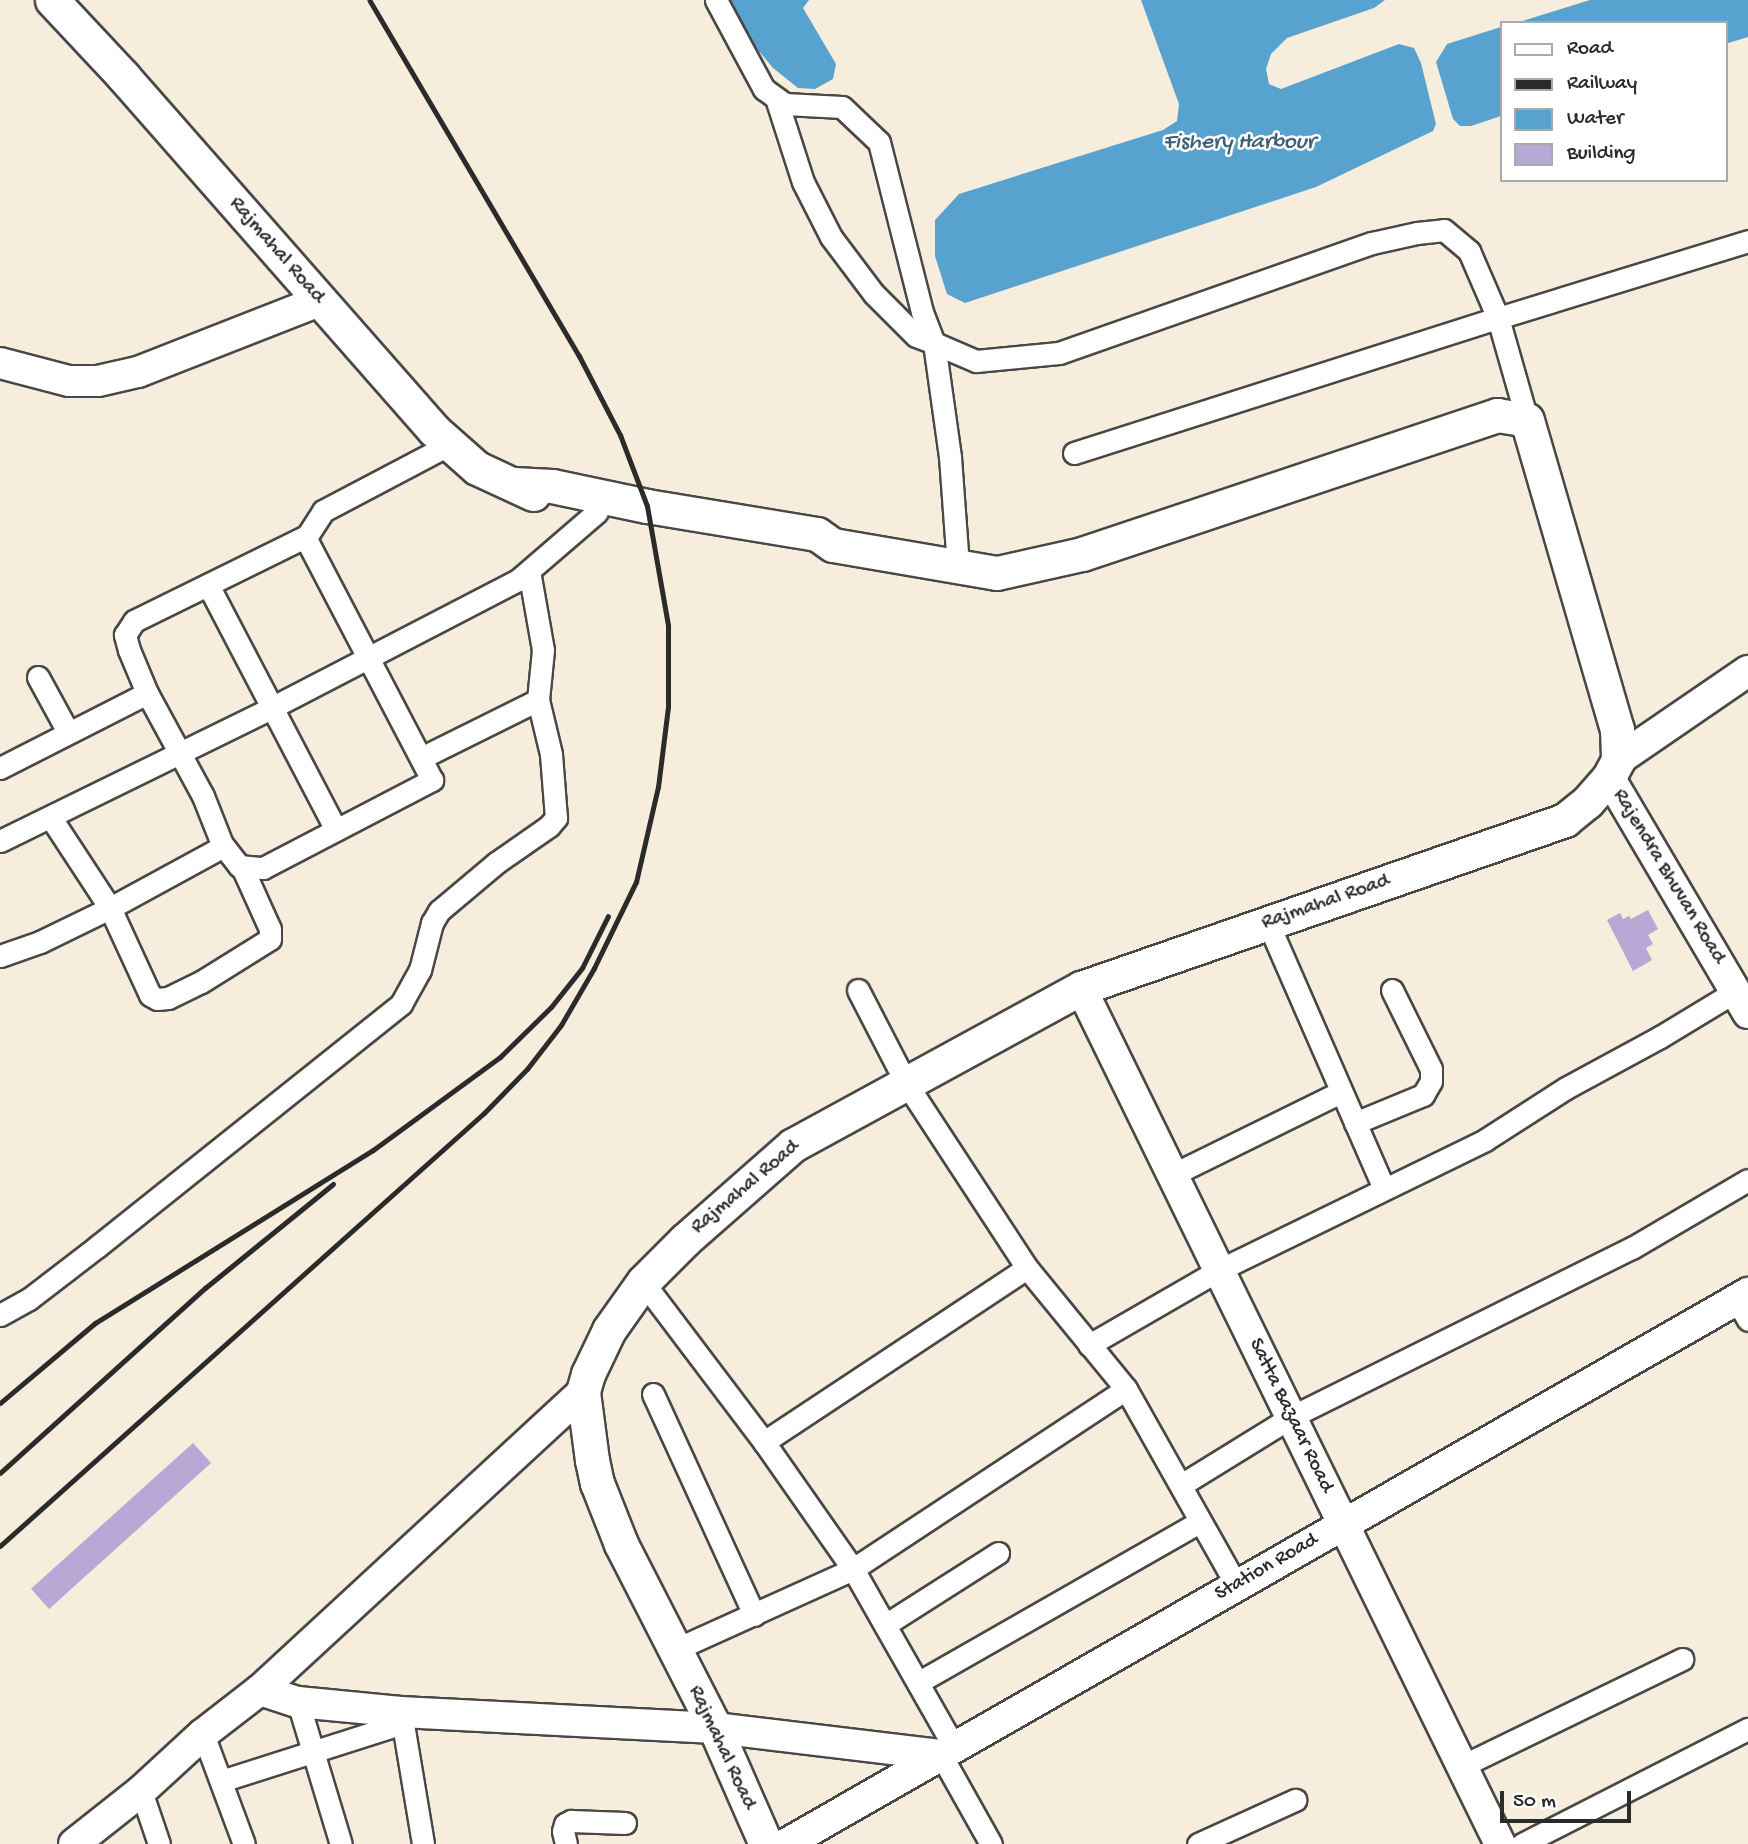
<!DOCTYPE html>
<html>
<head>
<meta charset="utf-8">
<style>
  body { margin:0 }
  #map { position:relative; width:1748px; height:1844px; overflow:hidden; background:#f6eddc; font-family:"Gochi Hand",sans-serif }
  div>[style] { position:absolute }
  [style*='--x'] { left:calc(var(--x)*1px); top:calc(var(--y)*1px); width:calc(var(--w)*1px); rotate:calc(var(--a)*1deg) }
  .water>* { inset:0; background:#58a2d0 }
  .building>* { inset:0; background:#b7a8d5; transform-origin:0 0 }
  .roads { filter:drop-shadow(2px 0 #494846) drop-shadow(-2px 0 #494846) drop-shadow(0 2px #494846) drop-shadow(0 -2px #494846) }
  .street>* { height:21px; margin:-10.5px; padding:0 10.5px; transform-origin:10.5px; border-radius:10.5px; background:#fff }
  .secondary>* { height:30px; margin:-15px; padding:0 15px; transform-origin:15px; border-radius:15px; background:#fff }
  .primary>* { height:33px; margin:-16.5px; padding:0 16.5px; transform-origin:16.5px; border-radius:16.5px; background:#fff }
  .rail>* { height:5px; margin:-2.5px; padding:0 2.5px; transform-origin:2.5px; border-radius:2.5px; background:#2b2b2b }
  span { translate:-50% -50%; white-space:nowrap; text-align:center; line-height:1.15; -webkit-text-stroke:5px #fff; paint-order:stroke }
  .street-label { font-size:21px; color:#2b2b2b }
  .water-label { font-size:23px; color:#3f6175; font-style:italic }
  .legend { position:absolute; left:1500px; top:21px; width:228px; height:161px; box-sizing:border-box; background:#fff; border:2px solid #aaa; margin:0; padding:9px 12px; list-style:none; font-size:21px; color:#2b2b2b }
  .legend li { display:flex; align-items:center; gap:14px; height:35px }
  .legend b { width:35px; border:2px solid #aaa }
  .scale { position:absolute; left:1500px; top:1791px; width:131px; height:32px; box-sizing:border-box; border:4px solid #2b2b2b; border-top:0; padding-left:9px; font-size:21px; line-height:24px; white-space:nowrap; color:#2b2b2b; -webkit-text-stroke:5px #fff; paint-order:stroke }
</style>
</head>
<body>
<div id="map">
  <div class="water">
    <i style="clip-path:polygon(730px 0,809px 0,803px 8px,836px 64px,833px 79px,815px 89px,798px 88px,773px 68px,742px 31px,732px 14px)"></i>
    <i style="clip-path:polygon(1141px 0,1385px 0,1374px 8px,1287px 38px,1271px 54px,1266px 69px,1269px 84px,1281px 89px,1399px 44px,1414px 48px,1421px 63px,1436px 124px,1433px 131px,1316px 187px,965px 303px,947px 294px,935px 256px,935px 220px,959px 194px,1163px 130px,1177px 121px,1179px 104px)"></i>
    <i style="clip-path:polygon(1590px 0,1748px 0,1748px 37px,1725px 44px,1725px 23px,1516px 23px)"></i>
    <i style="clip-path:polygon(1501px 27px,1501px 116px,1471px 126px,1460px 126px,1453px 119px,1436px 62px,1447px 44px)"></i>
  </div>
  <div class="building">
    <i style="clip-path:polygon(1648px 910px,1658px 929px,1648px 935px,1653px 944px,1646px 948px,1652px 960px,1633px 971px,1607px 920px,1620px 913px,1623px 919px,1629px 916px,1631px 919px)"></i>
    <i style="left:193px;top:1443px;width:27px;height:218px;rotate:48deg"></i>
  </div>
  <div class="roads">
    <div class="street">
      <i style="--x:716;--y:0;--w:101;--a:61.7"></i>
      <i style="--x:764;--y:89;--w:26;--a:36"></i>
      <i style="--x:785;--y:104;--w:57;--a:3"></i>
      <i style="--x:842;--y:107;--w:51;--a:43.4"></i>
      <i style="--x:879;--y:142;--w:175;--a:75.8"></i>
      <i style="--x:922;--y:312;--w:33;--a:69"></i>
      <i style="--x:934;--y:343;--w:46;--a:23.2"></i>
      <i style="--x:976;--y:361;--w:83;--a:-5.5"></i>
      <i style="--x:1059;--y:353;--w:332;--a:-19.4"></i>
      <i style="--x:1372;--y:243;--w:46;--a:-12.5"></i>
      <i style="--x:1417;--y:233;--w:27;--a:-6"></i>
      <i style="--x:1444;--y:230;--w:33;--a:40"></i>
      <i style="--x:1469;--y:251;--w:73;--a:66.6"></i>
      <i style="--x:1498;--y:318;--w:262;--a:-17.1"></i>
      <i style="--x:776;--y:98;--w:88;--a:72.2"></i>
      <i style="--x:803;--y:182;--w:62;--a:63"></i>
      <i style="--x:831;--y:237;--w:71;--a:53"></i>
      <i style="--x:874;--y:294;--w:59;--a:45"></i>
      <i style="--x:916;--y:336;--w:19;--a:21"></i>
      <i style="--x:934;--y:343;--w:115;--a:82"></i>
      <i style="--x:950;--y:457;--w:109;--a:85.8"></i>
      <i style="--x:1074;--y:453;--w:445;--a:-17.7"></i>
      <i style="--x:1498;--y:318;--w:106;--a:74.1"></i>
      <i style="--x:208;--y:585;--w:276;--a:62.4"></i>
      <i style="--x:38;--y:677;--w:63;--a:61.4"></i>
      <i style="--x:423;--y:757;--w:128;--a:-26.4"></i>
      <i style="--x:0;--y:768;--w:165;--a:-27"></i>
      <i style="--x:51;--y:818;--w:108;--a:56.8"></i>
      <i style="--x:110;--y:908;--w:96;--a:65.3"></i>
      <i style="--x:150;--y:995;--w:8;--a:30"></i>
      <i style="--x:157;--y:999;--w:11;--a:-5"></i>
      <i style="--x:168;--y:998;--w:37;--a:-26"></i>
      <i style="--x:201;--y:982;--w:81;--a:-31.9"></i>
      <i style="--x:270;--y:939;--w:10;--a:-90"></i>
      <i style="--x:270;--y:929;--w:68;--a:-114.3"></i>
      <i style="--x:0;--y:841;--w:302;--a:-26.1"></i>
      <i style="--x:271;--y:708;--w:278;--a:-27.4"></i>
      <i style="--x:518;--y:580;--w:104;--a:-40.7"></i>
      <i style="--x:222;--y:844;--w:28;--a:52"></i>
      <i style="--x:239;--y:866;--w:24;--a:5"></i>
      <i style="--x:263;--y:868;--w:191;--a:-27.5"></i>
      <i style="--x:432;--y:780;--w:274;--a:-117.6"></i>
      <i style="--x:1268;--y:923;--w:290;--a:66.4"></i>
      <i style="--x:0;--y:956;--w:42;--a:-19.3"></i>
      <i style="--x:40;--y:942;--w:78;--a:-25.9"></i>
      <i style="--x:110;--y:908;--w:123;--a:-28.6"></i>
      <i style="--x:218;--y:849;--w:6;--a:-51"></i>
      <i style="--x:222;--y:844;--w:52;--a:-111.6"></i>
      <i style="--x:203;--y:796;--w:117;--a:-118.5"></i>
      <i style="--x:147;--y:693;--w:47;--a:-112.7"></i>
      <i style="--x:129;--y:650;--w:16;--a:-105"></i>
      <i style="--x:125;--y:635;--w:17;--a:-57"></i>
      <i style="--x:134;--y:621;--w:193;--a:-26.2"></i>
      <i style="--x:307;--y:536;--w:30;--a:-57"></i>
      <i style="--x:323;--y:511;--w:144;--a:-27.8"></i>
      <i style="--x:858;--y:990;--w:105;--a:62.7"></i>
      <i style="--x:906;--y:1083;--w:221;--a:56.8"></i>
      <i style="--x:1027;--y:1268;--w:156;--a:50.7"></i>
      <i style="--x:1126;--y:1389;--w:226;--a:60.6"></i>
      <i style="--x:1355;--y:1123;--w:74;--a:-22.4"></i>
      <i style="--x:1423;--y:1095;--w:16;--a:-60"></i>
      <i style="--x:1431;--y:1081;--w:12;--a:-90"></i>
      <i style="--x:1431;--y:1069;--w:88;--a:-116.3"></i>
      <i style="--x:1172;--y:1175;--w:188;--a:-26.2"></i>
      <i style="--x:643;--y:1282;--w:201;--a:52.9"></i>
      <i style="--x:764;--y:1442;--w:155;--a:55"></i>
      <i style="--x:853;--y:1569;--w:205;--a:60.4"></i>
      <i style="--x:1736;--y:1299;--w:24;--a:60"></i>
      <i style="--x:0;--y:1315;--w:33;--a:-29"></i>
      <i style="--x:29;--y:1299;--w:87;--a:-37.5"></i>
      <i style="--x:98;--y:1246;--w:388;--a:-38.6"></i>
      <i style="--x:401;--y:1004;--w:39;--a:-61"></i>
      <i style="--x:420;--y:970;--w:49;--a:-75.7"></i>
      <i style="--x:432;--y:923;--w:14;--a:-60"></i>
      <i style="--x:439;--y:911;--w:75;--a:-40.1"></i>
      <i style="--x:496;--y:863;--w:65;--a:-34.9"></i>
      <i style="--x:549;--y:826;--w:11;--a:-49"></i>
      <i style="--x:556;--y:818;--w:64;--a:-94.5"></i>
      <i style="--x:551;--y:754;--w:56;--a:-103.5"></i>
      <i style="--x:538;--y:700;--w:50;--a:-84.3"></i>
      <i style="--x:543;--y:650;--w:80;--a:-100"></i>
      <i style="--x:1089;--y:1345;--w:150;--a:-30"></i>
      <i style="--x:1219;--y:1270;--w:296;--a:-26"></i>
      <i style="--x:1485;--y:1140;--w:96;--a:-32.7"></i>
      <i style="--x:1566;--y:1088;--w:107;--a:-28.5"></i>
      <i style="--x:1660;--y:1037;--w:89;--a:-31.2"></i>
      <i style="--x:653;--y:1394;--w:243;--a:65.4"></i>
      <i style="--x:764;--y:1442;--w:315;--a:-33.5"></i>
      <i style="--x:1181;--y:1485;--w:129;--a:-31.7"></i>
      <i style="--x:1291;--y:1417;--w:381;--a:-26.4"></i>
      <i style="--x:1632;--y:1248;--w:134;--a:-30.4"></i>
      <i style="--x:885;--y:1625;--w:134;--a:-32.5"></i>
      <i style="--x:674;--y:1650;--w:196;--a:-24.3"></i>
      <i style="--x:853;--y:1569;--w:327;--a:-33.4"></i>
      <i style="--x:919;--y:1682;--w:323;--a:-29.7"></i>
      <i style="--x:298;--y:1702;--w:148;--a:73.2"></i>
      <i style="--x:401;--y:1712;--w:134;--a:80.5"></i>
      <i style="--x:203;--y:1734;--w:117;--a:69.6"></i>
      <i style="--x:941;--y:1755;--w:102;--a:60.7"></i>
      <i style="--x:1462;--y:1766;--w:245;--a:-25.9"></i>
      <i style="--x:221;--y:1781;--w:191;--a:-17.7"></i>
      <i style="--x:141;--y:1791;--w:56;--a:71.2"></i>
      <i style="--x:566;--y:1844;--w:13;--a:-103"></i>
      <i style="--x:563;--y:1831;--w:7;--a:-74"></i>
      <i style="--x:565;--y:1824;--w:7;--a:-27"></i>
      <i style="--x:571;--y:1821;--w:54;--a:2.1"></i>
      <i style="--x:1198;--y:1844;--w:107;--a:-24.4"></i>
      <i style="--x:1522;--y:1844;--w:254;--a:-27"></i>
    </div>
    <div class="secondary">
      <i style="--x:0;--y:363;--w:71;--a:14.6"></i>
      <i style="--x:69;--y:381;--w:29;--a:0"></i>
      <i style="--x:98;--y:381;--w:41;--a:-12.7"></i>
      <i style="--x:138;--y:372;--w:194;--a:-21.4"></i>
      <i style="--x:1618;--y:760;--w:158;--a:-34.4"></i>
      <i style="--x:1609;--y:777;--w:274;--a:59.5"></i>
      <i style="--x:1081;--y:988;--w:953;--a:63.92"></i>
      <i style="--x:260;--y:1690;--w:40;--a:18"></i>
      <i style="--x:298;--y:1702;--w:103;--a:5.5"></i>
      <i style="--x:401;--y:1712;--w:314;--a:2.9"></i>
      <i style="--x:715;--y:1728;--w:228;--a:6.8"></i>
      <i style="--x:74;--y:1844;--w:85;--a:-38.3"></i>
      <i style="--x:141;--y:1791;--w:84;--a:-42.6"></i>
      <i style="--x:203;--y:1734;--w:72;--a:-37.7"></i>
      <i style="--x:260;--y:1690;--w:439;--a:-42.7"></i>
      <i style="--x:786;--y:1844;--w:1109;--a:-29.8"></i>
    </div>
    <div class="primary">
      <i style="--x:52;--y:0;--w:104;--a:46.9"></i>
      <i style="--x:123;--y:76;--w:471;--a:48.7"></i>
      <i style="--x:434;--y:430;--w:57;--a:41.5"></i>
      <i style="--x:477;--y:468;--w:62;--a:24.9"></i>
      <i style="--x:514;--y:484;--w:38;--a:3"></i>
      <i style="--x:552;--y:486;--w:97;--a:11.9"></i>
      <i style="--x:647;--y:506;--w:172;--a:9.4"></i>
      <i style="--x:817;--y:534;--w:19;--a:35"></i>
      <i style="--x:833;--y:545;--w:166;--a:9.7"></i>
      <i style="--x:997;--y:573;--w:87;--a:-12.6"></i>
      <i style="--x:1082;--y:554;--w:438;--a:-18.5"></i>
      <i style="--x:1497;--y:415;--w:30;--a:9"></i>
      <i style="--x:1527;--y:420;--w:322;--a:73.8"></i>
      <i style="--x:1617;--y:729;--w:31;--a:88"></i>
      <i style="--x:1618;--y:760;--w:19;--a:118"></i>
      <i style="--x:1609;--y:777;--w:33;--a:131"></i>
      <i style="--x:1587;--y:802;--w:28;--a:141"></i>
      <i style="--x:1565;--y:820;--w:512;--a:160.86"></i>
      <i style="--x:1081;--y:988;--w:328;--a:151.4"></i>
      <i style="--x:793;--y:1145;--w:144;--a:138.7"></i>
      <i style="--x:685;--y:1240;--w:59;--a:135"></i>
      <i style="--x:643;--y:1282;--w:59;--a:125.3"></i>
      <i style="--x:609;--y:1330;--w:49;--a:115.5"></i>
      <i style="--x:588;--y:1374;--w:19;--a:106"></i>
      <i style="--x:583;--y:1392;--w:69;--a:82.5"></i>
      <i style="--x:592;--y:1460;--w:24;--a:78"></i>
      <i style="--x:597;--y:1483;--w:66;--a:68.5"></i>
      <i style="--x:621;--y:1544;--w:207;--a:62.9"></i>
      <i style="--x:715;--y:1728;--w:127;--a:66.3"></i>
    </div>
  </div>
  <div class="rail">
    <i style="--x:0;--y:1403;--w:124;--a:-40.1"></i>
    <i style="--x:95;--y:1323;--w:327;--a:-31.9"></i>
    <i style="--x:373;--y:1150;--w:157;--a:-36.2"></i>
    <i style="--x:500;--y:1057;--w:71;--a:-44.4"></i>
    <i style="--x:551;--y:1007;--w:50;--a:-51.5"></i>
    <i style="--x:582;--y:968;--w:58;--a:-63.4"></i>
    <i style="--x:0;--y:1473;--w:276;--a:-42.1"></i>
    <i style="--x:205;--y:1288;--w:165;--a:-39.1"></i>
    <i style="--x:0;--y:1546;--w:649;--a:-41.82"></i>
    <i style="--x:484;--y:1113;--w:62;--a:-45.7"></i>
    <i style="--x:527;--y:1069;--w:56;--a:-52.3"></i>
    <i style="--x:561;--y:1025;--w:66;--a:-59.9"></i>
    <i style="--x:594;--y:968;--w:96;--a:-64"></i>
    <i style="--x:636;--y:882;--w:98;--a:-77"></i>
    <i style="--x:658;--y:787;--w:81;--a:-82.9"></i>
    <i style="--x:668;--y:707;--w:82;--a:-90"></i>
    <i style="--x:668;--y:625;--w:121;--a:-100"></i>
    <i style="--x:647;--y:506;--w:76;--a:-110.8"></i>
    <i style="--x:620;--y:435;--w:89;--a:-117.4"></i>
    <i style="--x:579;--y:356;--w:413;--a:-120.5"></i>
  </div>
  <div class="street-label">
    <span style="left:276px;top:251px;rotate:49deg">Rajmahal Road</span>
    <span style="left:1668px;top:877px;rotate:59deg">Rajendra Bhuvan Road</span>
    <span style="left:1326px;top:903px;rotate:-19deg">Rajmahal Road</span>
    <span style="left:746px;top:1188px;rotate:-40deg">Rajmahal Road</span>
    <span style="left:1290px;top:1416px;rotate:64deg">Satta Bazaar Road</span>
    <span style="left:1267px;top:1568px;rotate:-30deg">Station Road</span>
    <span style="left:721px;top:1748px;rotate:65deg">Rajmahal Road</span>
  </div>
  <div class="water-label">
    <span style="left:1239px;top:143px">Fishery Harbour</span>
  </div>
  <ul class="legend">
  <li><b style="height:9px;background:#fff"></b>Road</li>
  <li><b style="height:9px;background:#2b2b2b"></b>Railway</li>
  <li><b style="height:19px;background:#58a2d0"></b>Water</li>
  <li><b style="height:19px;background:#b7a8d5"></b>Building</li>
  </ul>
  <div class="scale">50 m</div>
</div>
</body>
</html>
